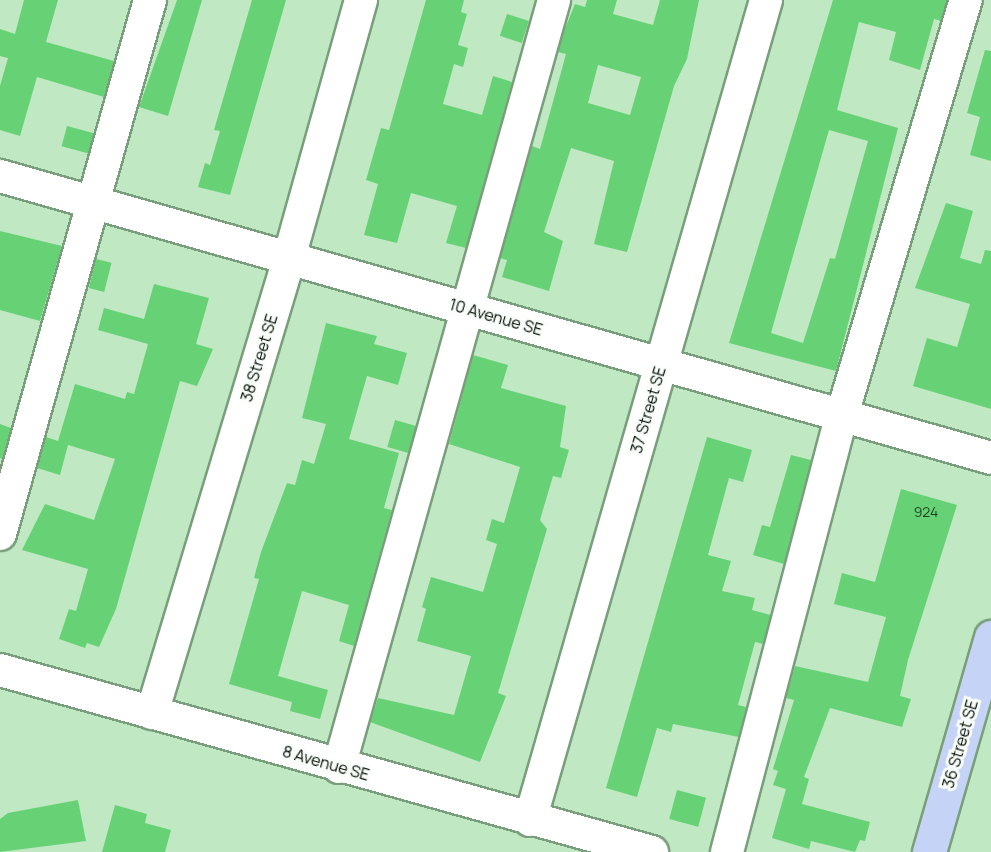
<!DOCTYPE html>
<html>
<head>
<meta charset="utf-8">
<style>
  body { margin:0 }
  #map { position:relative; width:991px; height:852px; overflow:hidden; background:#c0e8c3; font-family:Manrope,sans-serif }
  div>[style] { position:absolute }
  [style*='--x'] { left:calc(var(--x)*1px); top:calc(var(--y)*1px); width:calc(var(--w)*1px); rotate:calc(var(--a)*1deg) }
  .building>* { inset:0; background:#67d275; transform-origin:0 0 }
  .roads { filter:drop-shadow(2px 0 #799e7b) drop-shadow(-2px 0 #799e7b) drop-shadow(0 2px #799e7b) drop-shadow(0 -2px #799e7b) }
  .minor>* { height:32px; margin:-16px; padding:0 16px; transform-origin:16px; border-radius:16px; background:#fff }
  .major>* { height:33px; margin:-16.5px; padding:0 16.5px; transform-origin:16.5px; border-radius:16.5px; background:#c5d4f6 }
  span { translate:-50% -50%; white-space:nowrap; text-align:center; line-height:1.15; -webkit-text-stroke:6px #fafefa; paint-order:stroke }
  .number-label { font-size:14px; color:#1c4020 }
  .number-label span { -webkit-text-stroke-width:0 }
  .street-label { font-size:16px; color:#030f04 }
</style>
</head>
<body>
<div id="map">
  <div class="building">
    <i style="clip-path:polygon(24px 0,58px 0,46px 42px,114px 61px,104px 97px,37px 77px,20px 136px,0 130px,0 86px,8px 58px,0 56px,0 29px,15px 34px)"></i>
    <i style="clip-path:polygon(177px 0,202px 0,168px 116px,139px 107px)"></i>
    <i style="clip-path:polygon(252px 0,286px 0,230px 195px,198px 187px,205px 163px,210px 165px,220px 131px,214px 130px)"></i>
    <i style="clip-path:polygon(426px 0,464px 0,461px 12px,467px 14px,458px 45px,468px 48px,463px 67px,454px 64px,443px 104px,482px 115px,493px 76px,512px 82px,466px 248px,446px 243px,457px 206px,411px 193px,397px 243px,364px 235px,378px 184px,366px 180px,381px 128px,389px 130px)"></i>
    <i style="clip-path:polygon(evenodd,587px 0,617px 0,613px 14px,653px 25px,660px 0,699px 0,687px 59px,674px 86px,627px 252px,594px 244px,614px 161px,571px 148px,544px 232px,563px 241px,549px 291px,502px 277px,507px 260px,500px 258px,532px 146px,540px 149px,566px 54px,558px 52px,564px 31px,575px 4px,585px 7px,587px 0,598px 65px,641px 77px,630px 115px,588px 103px,598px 65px)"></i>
    <i style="clip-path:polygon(evenodd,833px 0,947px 0,941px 21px,934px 19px,920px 70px,889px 60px,896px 32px,859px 22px,837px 110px,898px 128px,836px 371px,729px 343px,833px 0,829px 130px,868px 141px,835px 259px,830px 258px,803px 343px,771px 333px,829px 130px)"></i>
    <i style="left:507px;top:14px;width:23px;height:23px;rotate:18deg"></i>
    <i style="clip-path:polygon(985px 50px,991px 51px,991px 161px,970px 155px,980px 117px,967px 113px)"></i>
    <i style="left:67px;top:126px;width:28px;height:21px;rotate:15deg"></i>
    <i style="clip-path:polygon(946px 203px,973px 211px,960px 258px,981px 264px,985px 250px,991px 251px,991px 409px,913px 386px,927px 338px,957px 347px,970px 304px,915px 288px)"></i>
    <i style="clip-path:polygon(0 231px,62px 246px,40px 321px,0 310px)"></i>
    <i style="left:96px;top:259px;width:16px;height:30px;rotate:14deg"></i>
    <i style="clip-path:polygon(154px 284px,209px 298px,196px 344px,213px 349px,197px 386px,180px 381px,116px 609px,99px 647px,87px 643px,85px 648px,59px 639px,69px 609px,76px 611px,88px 569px,22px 550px,45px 504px,94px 520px,115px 459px,68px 445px,60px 475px,37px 468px,46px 437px,58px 441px,75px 384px,125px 399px,127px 392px,134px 394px,148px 344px,98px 330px,104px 308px,144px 319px)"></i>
    <i style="clip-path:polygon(326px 323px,377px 336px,374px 344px,407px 353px,398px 385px,367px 376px,349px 439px,399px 453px,384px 508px,392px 510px,354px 646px,339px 641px,349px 605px,302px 591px,278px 676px,328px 690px,320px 719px,290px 711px,292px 702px,229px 684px,259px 579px,254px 578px,261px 552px,287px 483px,295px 485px,302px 460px,314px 464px,326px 424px,302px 418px)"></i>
    <i style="clip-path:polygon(473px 355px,508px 365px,501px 388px,566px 406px,560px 447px,569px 450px,561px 478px,553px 476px,540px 520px,547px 529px,498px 693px,506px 696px,480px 762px,370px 722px,378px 698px,454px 715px,471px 656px,417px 641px,426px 609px,422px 607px,431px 577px,483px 592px,497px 544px,486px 540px,492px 519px,504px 523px,520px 467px,449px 444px)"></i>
    <i style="left:395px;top:420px;width:22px;height:28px;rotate:16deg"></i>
    <i style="clip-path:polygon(0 424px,11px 428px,2px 459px,0 458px)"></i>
    <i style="clip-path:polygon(707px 437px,752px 450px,743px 482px,729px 478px,708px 555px,731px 561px,722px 591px,755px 598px,752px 610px,771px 615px,763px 644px,755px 642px,738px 705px,746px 707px,739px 737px,673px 724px,671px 732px,657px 728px,637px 797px,606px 788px)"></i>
    <i style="clip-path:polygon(791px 455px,811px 460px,784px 564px,753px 555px,762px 525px,770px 527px)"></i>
    <i style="clip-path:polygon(901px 489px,957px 505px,908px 660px,900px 696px,911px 699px,902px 727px,830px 708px,804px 777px,809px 779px,802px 804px,870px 822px,865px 841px,860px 840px,855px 852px,811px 841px,809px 849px,772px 838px,786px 789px,773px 785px,778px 771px,773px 769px,794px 700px,786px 698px,795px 666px,868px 682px,886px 617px,834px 604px,842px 573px,875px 582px)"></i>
    <i style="left:677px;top:790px;width:30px;height:30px;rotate:15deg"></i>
    <i style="clip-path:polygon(78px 800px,86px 841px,0 852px,0 819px,8px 813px)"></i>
    <i style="clip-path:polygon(115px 805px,147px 814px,145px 823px,171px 830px,165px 852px,102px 852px)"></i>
  </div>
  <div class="roads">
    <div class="minor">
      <i style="--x:0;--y:176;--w:1030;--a:15.88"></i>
      <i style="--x:0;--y:534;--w:555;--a:-74.31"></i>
      <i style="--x:0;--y:670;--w:677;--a:15.6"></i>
      <i style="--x:152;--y:713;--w:475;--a:-73.2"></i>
      <i style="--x:289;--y:258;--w:268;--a:-74.4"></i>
      <i style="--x:339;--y:767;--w:797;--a:-74.34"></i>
      <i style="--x:530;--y:820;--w:853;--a:-73.94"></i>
      <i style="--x:727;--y:852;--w:452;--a:-75.3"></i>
      <i style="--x:842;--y:415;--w:433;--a:-73.4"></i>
    </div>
    <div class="major">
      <i style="--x:929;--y:852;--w:224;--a:-73.9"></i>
    </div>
  </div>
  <div class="number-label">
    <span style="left:926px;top:512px">924</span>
  </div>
  <div class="street-label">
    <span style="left:496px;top:317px;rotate:16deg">10 Avenue SE</span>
    <span style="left:259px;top:358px;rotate:-73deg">38 Street SE</span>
    <span style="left:648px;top:410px;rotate:-74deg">37 Street SE</span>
    <span style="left:960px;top:744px;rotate:-74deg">36 Street SE</span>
    <span style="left:326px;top:763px;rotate:16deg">8 Avenue SE</span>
  </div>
</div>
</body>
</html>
